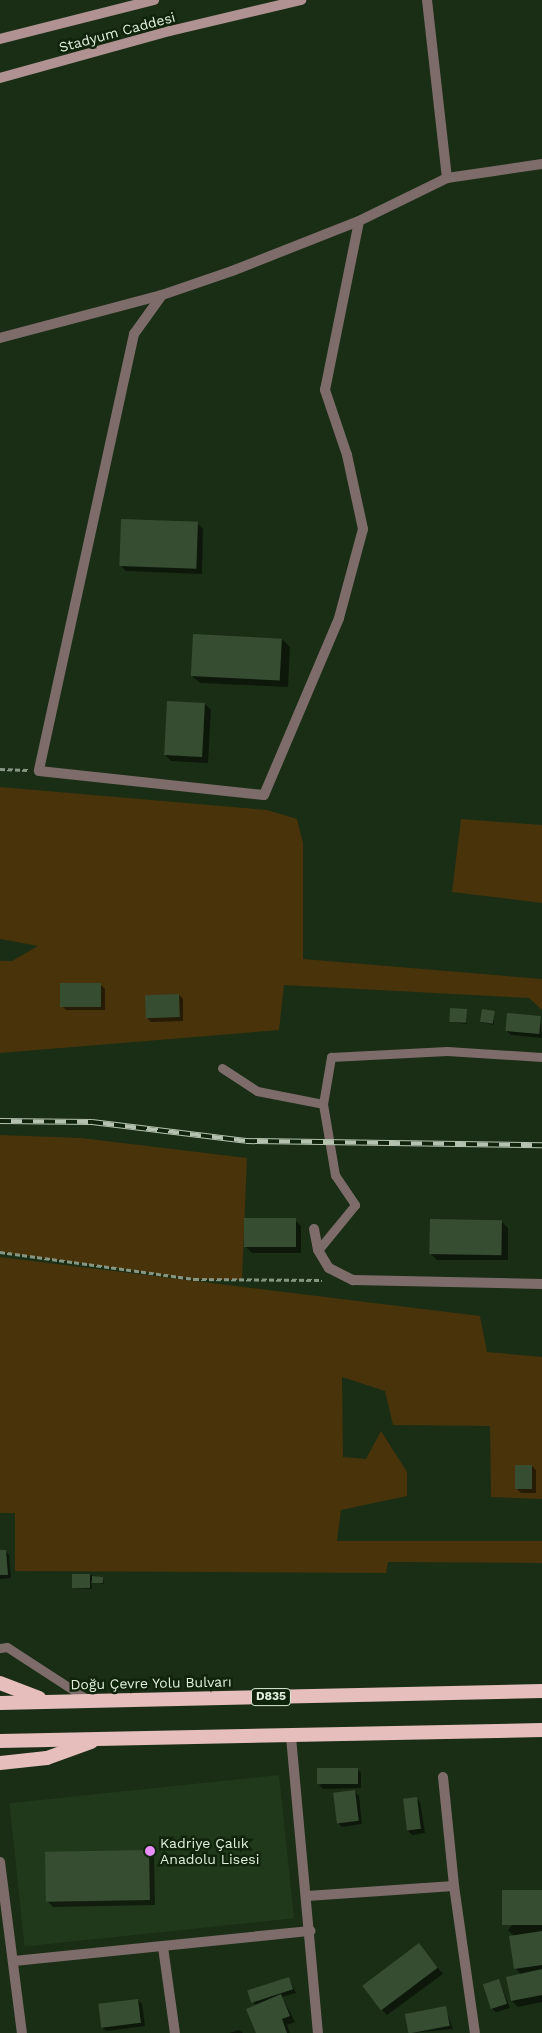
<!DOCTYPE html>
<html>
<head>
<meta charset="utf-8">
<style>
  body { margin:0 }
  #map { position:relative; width:542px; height:2033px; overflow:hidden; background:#1a2e15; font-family:"Work Sans",sans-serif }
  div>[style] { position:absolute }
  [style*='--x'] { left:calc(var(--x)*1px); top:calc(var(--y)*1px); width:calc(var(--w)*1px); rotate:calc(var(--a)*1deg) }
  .built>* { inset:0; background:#20391a; transform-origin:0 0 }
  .green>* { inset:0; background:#48330b }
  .shadow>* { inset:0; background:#0007 }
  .building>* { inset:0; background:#374d32; transform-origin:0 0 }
  .path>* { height:3px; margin-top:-1.5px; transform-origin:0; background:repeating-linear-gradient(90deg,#869682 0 5px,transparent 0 7.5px) }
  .service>* { height:9px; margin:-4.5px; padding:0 4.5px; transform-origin:4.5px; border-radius:4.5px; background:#7e6c6b }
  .minor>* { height:10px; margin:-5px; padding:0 5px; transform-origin:5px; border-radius:5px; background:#7e6c6b }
  .secondary>* { height:10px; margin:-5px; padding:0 5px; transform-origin:5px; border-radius:5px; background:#af9291 }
  .trunk>* { height:14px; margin:-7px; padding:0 7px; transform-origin:7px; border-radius:7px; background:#e6bebc }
  .rail>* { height:5.5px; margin-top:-2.75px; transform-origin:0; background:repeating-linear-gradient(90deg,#10240b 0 11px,#b4c2af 0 22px); box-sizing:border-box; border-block:1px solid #b4c2af }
  .dots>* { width:14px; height:14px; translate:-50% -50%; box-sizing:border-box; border:2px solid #10240b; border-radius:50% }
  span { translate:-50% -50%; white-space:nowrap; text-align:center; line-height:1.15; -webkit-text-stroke:5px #10240b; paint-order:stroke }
  .shield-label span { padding:1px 4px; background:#10240b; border:1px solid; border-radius:4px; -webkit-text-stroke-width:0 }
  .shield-label { font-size:12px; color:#e1eedd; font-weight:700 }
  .street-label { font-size:14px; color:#e1eedd }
  .poi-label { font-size:14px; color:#e1eedd }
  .left { translate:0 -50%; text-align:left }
</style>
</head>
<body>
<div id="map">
  <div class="built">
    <i style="left:279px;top:1775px;width:144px;height:271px;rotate:84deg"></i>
  </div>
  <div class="green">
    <i style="clip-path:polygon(0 787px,267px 810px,297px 819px,303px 843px,303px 959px,542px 979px,542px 1010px,529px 998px,284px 985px,279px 1030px,0 1053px,0 961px,12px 961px,38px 946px,0 939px)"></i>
    <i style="clip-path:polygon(461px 819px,542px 825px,542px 903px,452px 892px)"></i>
    <i style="clip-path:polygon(0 1135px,81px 1138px,247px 1158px,242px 1280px,194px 1279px,0 1252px)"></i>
    <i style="clip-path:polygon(0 1257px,480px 1316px,487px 1352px,542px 1357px,542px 1499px,491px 1497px,490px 1426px,393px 1425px,385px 1391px,342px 1377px,343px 1457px,366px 1459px,381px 1431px,407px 1472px,407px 1496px,341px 1510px,337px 1541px,542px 1541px,542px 1563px,388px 1562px,386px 1573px,15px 1571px,15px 1513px,0 1513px)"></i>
  </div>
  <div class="shadow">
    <i style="clip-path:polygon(197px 523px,203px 529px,202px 574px,126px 571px,120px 565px)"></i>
    <i style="clip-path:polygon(282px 639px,290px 647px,288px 687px,200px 683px,192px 676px)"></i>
    <i style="clip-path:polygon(205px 704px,211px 710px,208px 763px,171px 761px,165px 755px)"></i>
    <i style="clip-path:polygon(101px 985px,105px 989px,105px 1010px,66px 1010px,62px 1006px)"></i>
    <i style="clip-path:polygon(179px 995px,183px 999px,183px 1021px,151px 1022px,147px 1018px)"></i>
    <i style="clip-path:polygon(466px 1010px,467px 1024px,450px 1022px)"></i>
    <i style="clip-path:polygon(494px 1012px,494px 1025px,481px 1022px)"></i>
    <i style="clip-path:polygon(540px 1017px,542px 1038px,511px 1035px,507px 1031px)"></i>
    <i style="clip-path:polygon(295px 1220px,301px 1226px,301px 1253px,252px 1253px,246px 1247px)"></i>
    <i style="clip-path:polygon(502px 1222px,508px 1228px,508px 1260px,437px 1260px,431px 1254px)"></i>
    <i style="clip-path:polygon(532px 1466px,536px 1470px,536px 1493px,521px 1493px,517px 1489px)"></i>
    <i style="clip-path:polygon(5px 1551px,9px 1555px,11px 1578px,0 1579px,0 1552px)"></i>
    <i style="clip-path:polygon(90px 1575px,103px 1578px,104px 1584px,91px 1581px,92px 1589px,73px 1588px)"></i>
    <i style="clip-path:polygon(357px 1769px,361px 1773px,361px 1788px,323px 1789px,319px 1785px)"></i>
    <i style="clip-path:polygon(355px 1792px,359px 1796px,362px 1824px,342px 1827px,338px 1823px)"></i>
    <i style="clip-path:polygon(417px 1799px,420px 1802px,425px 1833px,412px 1835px,408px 1831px)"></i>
    <i style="clip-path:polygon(148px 1851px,154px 1857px,155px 1905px,53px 1907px,47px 1901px)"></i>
    <i style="clip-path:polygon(542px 1892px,542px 2002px,518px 2007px,512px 2001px,522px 1975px,515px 1968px,515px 1937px,508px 1930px)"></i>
    <i style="clip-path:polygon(419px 1945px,443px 1974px,387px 2015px,381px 2009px)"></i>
    <i style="clip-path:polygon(289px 1979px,296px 1993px,282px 1997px,295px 2022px,287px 2025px,290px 2033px,259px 2033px,257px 2006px,252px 2001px)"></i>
    <i style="clip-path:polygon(499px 1980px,510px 2008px,496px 2012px,492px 2009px)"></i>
    <i style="clip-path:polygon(138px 2000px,142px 2004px,145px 2026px,106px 2031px,102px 2027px)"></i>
    <i style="clip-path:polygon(445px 2007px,453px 2029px,411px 2033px,407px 2014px)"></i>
    <i style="clip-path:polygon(239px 2030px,243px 2033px,229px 2033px)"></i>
  </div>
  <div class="building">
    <i style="left:121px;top:519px;width:77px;height:47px;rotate:2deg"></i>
    <i style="left:193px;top:634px;width:89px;height:42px;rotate:3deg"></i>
    <i style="left:167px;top:701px;width:38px;height:54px;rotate:3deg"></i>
    <i style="left:101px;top:983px;width:24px;height:41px;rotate:90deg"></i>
    <i style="left:179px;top:994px;width:23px;height:34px;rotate:88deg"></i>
    <i style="left:450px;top:1008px;width:17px;height:14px;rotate:3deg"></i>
    <i style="left:482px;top:1009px;width:13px;height:13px;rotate:9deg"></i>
    <i style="left:507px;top:1013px;width:34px;height:18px;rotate:5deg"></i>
    <i style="left:244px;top:1218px;width:52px;height:29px"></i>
    <i style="left:430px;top:1219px;width:72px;height:35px;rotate:1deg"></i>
    <i style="left:515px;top:1465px;width:17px;height:24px"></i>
    <i style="clip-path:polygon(0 1550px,6px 1550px,8px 1575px,0 1575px)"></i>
    <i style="left:72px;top:1574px;width:18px;height:14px"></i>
    <i style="clip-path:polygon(92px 1576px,103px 1577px,103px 1583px,92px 1583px)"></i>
    <i style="left:358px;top:1768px;width:16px;height:41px;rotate:90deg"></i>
    <i style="left:355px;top:1790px;width:31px;height:22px;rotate:83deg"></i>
    <i style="left:417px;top:1797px;width:32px;height:14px;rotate:83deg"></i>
    <i style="left:149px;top:1850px;width:50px;height:104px;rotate:89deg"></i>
    <i style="left:542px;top:1890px;width:35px;height:40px;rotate:90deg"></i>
    <i style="clip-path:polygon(542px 1931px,542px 1965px,514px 1969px,509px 1936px)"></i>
    <i style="left:419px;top:1943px;width:31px;height:71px;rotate:53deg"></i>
    <i style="clip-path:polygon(542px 1969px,542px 1995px,511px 2001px,506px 1977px)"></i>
    <i style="left:289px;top:1977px;width:13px;height:44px;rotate:72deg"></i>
    <i style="left:499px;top:1979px;width:26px;height:17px;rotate:72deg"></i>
    <i style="clip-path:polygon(281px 1994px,290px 2016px,282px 2019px,287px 2033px,256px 2033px,246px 2009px)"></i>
    <i style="left:138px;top:1999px;width:24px;height:40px;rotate:83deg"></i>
    <i style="left:446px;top:2006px;width:20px;height:42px;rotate:79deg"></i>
  </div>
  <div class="path">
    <i style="--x:0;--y:769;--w:28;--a:2"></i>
    <i style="--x:0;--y:1252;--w:196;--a:7.9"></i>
    <i style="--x:194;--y:1279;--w:128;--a:0.4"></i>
  </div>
  <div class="service">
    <i style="--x:222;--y:1068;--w:42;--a:33.3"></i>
    <i style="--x:257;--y:1091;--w:67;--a:11.1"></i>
    <i style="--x:323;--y:1104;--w:72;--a:80.4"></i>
    <i style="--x:335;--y:1175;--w:36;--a:56"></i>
    <i style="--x:355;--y:1205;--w:58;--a:129.4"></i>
    <i style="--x:323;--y:1104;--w:48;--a:-80.3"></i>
    <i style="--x:331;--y:1057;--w:116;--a:-3"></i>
    <i style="--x:447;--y:1051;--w:95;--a:3.6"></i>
    <i style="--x:0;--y:1648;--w:7;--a:-8"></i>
    <i style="--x:7;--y:1647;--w:99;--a:33"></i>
  </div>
  <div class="minor">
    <i style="--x:427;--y:0;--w:179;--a:83.6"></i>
    <i style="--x:162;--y:295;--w:48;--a:125.7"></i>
    <i style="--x:134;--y:334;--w:447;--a:102.3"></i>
    <i style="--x:39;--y:771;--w:226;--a:6.1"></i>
    <i style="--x:264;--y:795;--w:192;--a:-67"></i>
    <i style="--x:339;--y:618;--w:92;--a:-74.9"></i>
    <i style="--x:363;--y:529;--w:76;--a:-102.2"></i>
    <i style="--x:347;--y:455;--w:69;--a:-108.7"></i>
    <i style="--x:325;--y:390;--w:172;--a:-78.6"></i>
    <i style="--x:0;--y:338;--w:168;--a:-14.9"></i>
    <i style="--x:162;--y:295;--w:74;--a:-18.9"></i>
    <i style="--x:232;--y:271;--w:136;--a:-21.5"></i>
    <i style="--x:359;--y:221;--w:98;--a:-26"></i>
    <i style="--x:447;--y:178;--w:96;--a:-8.4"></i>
    <i style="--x:314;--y:1229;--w:21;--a:79"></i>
    <i style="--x:318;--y:1250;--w:21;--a:59"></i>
    <i style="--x:329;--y:1268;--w:27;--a:27"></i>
    <i style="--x:353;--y:1280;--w:189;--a:1.2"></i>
    <i style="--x:291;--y:1737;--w:297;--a:84.8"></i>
    <i style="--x:443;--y:1777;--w:110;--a:84.2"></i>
    <i style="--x:454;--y:1886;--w:148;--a:81.9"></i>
    <i style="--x:0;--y:1862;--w:172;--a:82.7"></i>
    <i style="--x:307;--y:1896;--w:147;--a:-3.9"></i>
    <i style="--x:163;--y:1947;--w:87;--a:82.1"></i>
    <i style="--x:14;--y:1961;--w:298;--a:-5.8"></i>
  </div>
  <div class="secondary">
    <i style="--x:0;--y:39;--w:159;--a:-14.2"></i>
    <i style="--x:0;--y:78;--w:176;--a:-15.5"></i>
    <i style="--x:170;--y:31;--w:135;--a:-13.3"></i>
  </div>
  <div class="trunk">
    <i style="--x:0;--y:1683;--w:42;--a:21"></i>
    <i style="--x:0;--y:1703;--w:542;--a:-1.27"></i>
    <i style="--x:0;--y:1741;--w:542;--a:-1.16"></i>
    <i style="--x:0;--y:1763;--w:47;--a:-6.1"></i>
    <i style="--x:47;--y:1758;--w:47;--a:-20"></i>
  </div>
  <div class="rail">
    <i style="--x:0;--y:1121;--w:92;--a:0.6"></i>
    <i style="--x:92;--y:1122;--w:155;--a:7"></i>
    <i style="--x:246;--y:1141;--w:296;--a:0.8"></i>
  </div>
  <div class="dots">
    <i style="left:150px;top:1851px;background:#e98efe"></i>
  </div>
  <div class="shield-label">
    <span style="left:271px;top:1697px">D835</span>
  </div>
  <div class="street-label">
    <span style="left:117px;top:32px;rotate:-15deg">Stadyum Caddesi</span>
    <span style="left:151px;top:1683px;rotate:-1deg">Doğu Çevre Yolu Bulvarı</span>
  </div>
  <div class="poi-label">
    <span class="left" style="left:160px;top:1851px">Kadriye Çalık<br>Anadolu Lisesi</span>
  </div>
</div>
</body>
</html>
